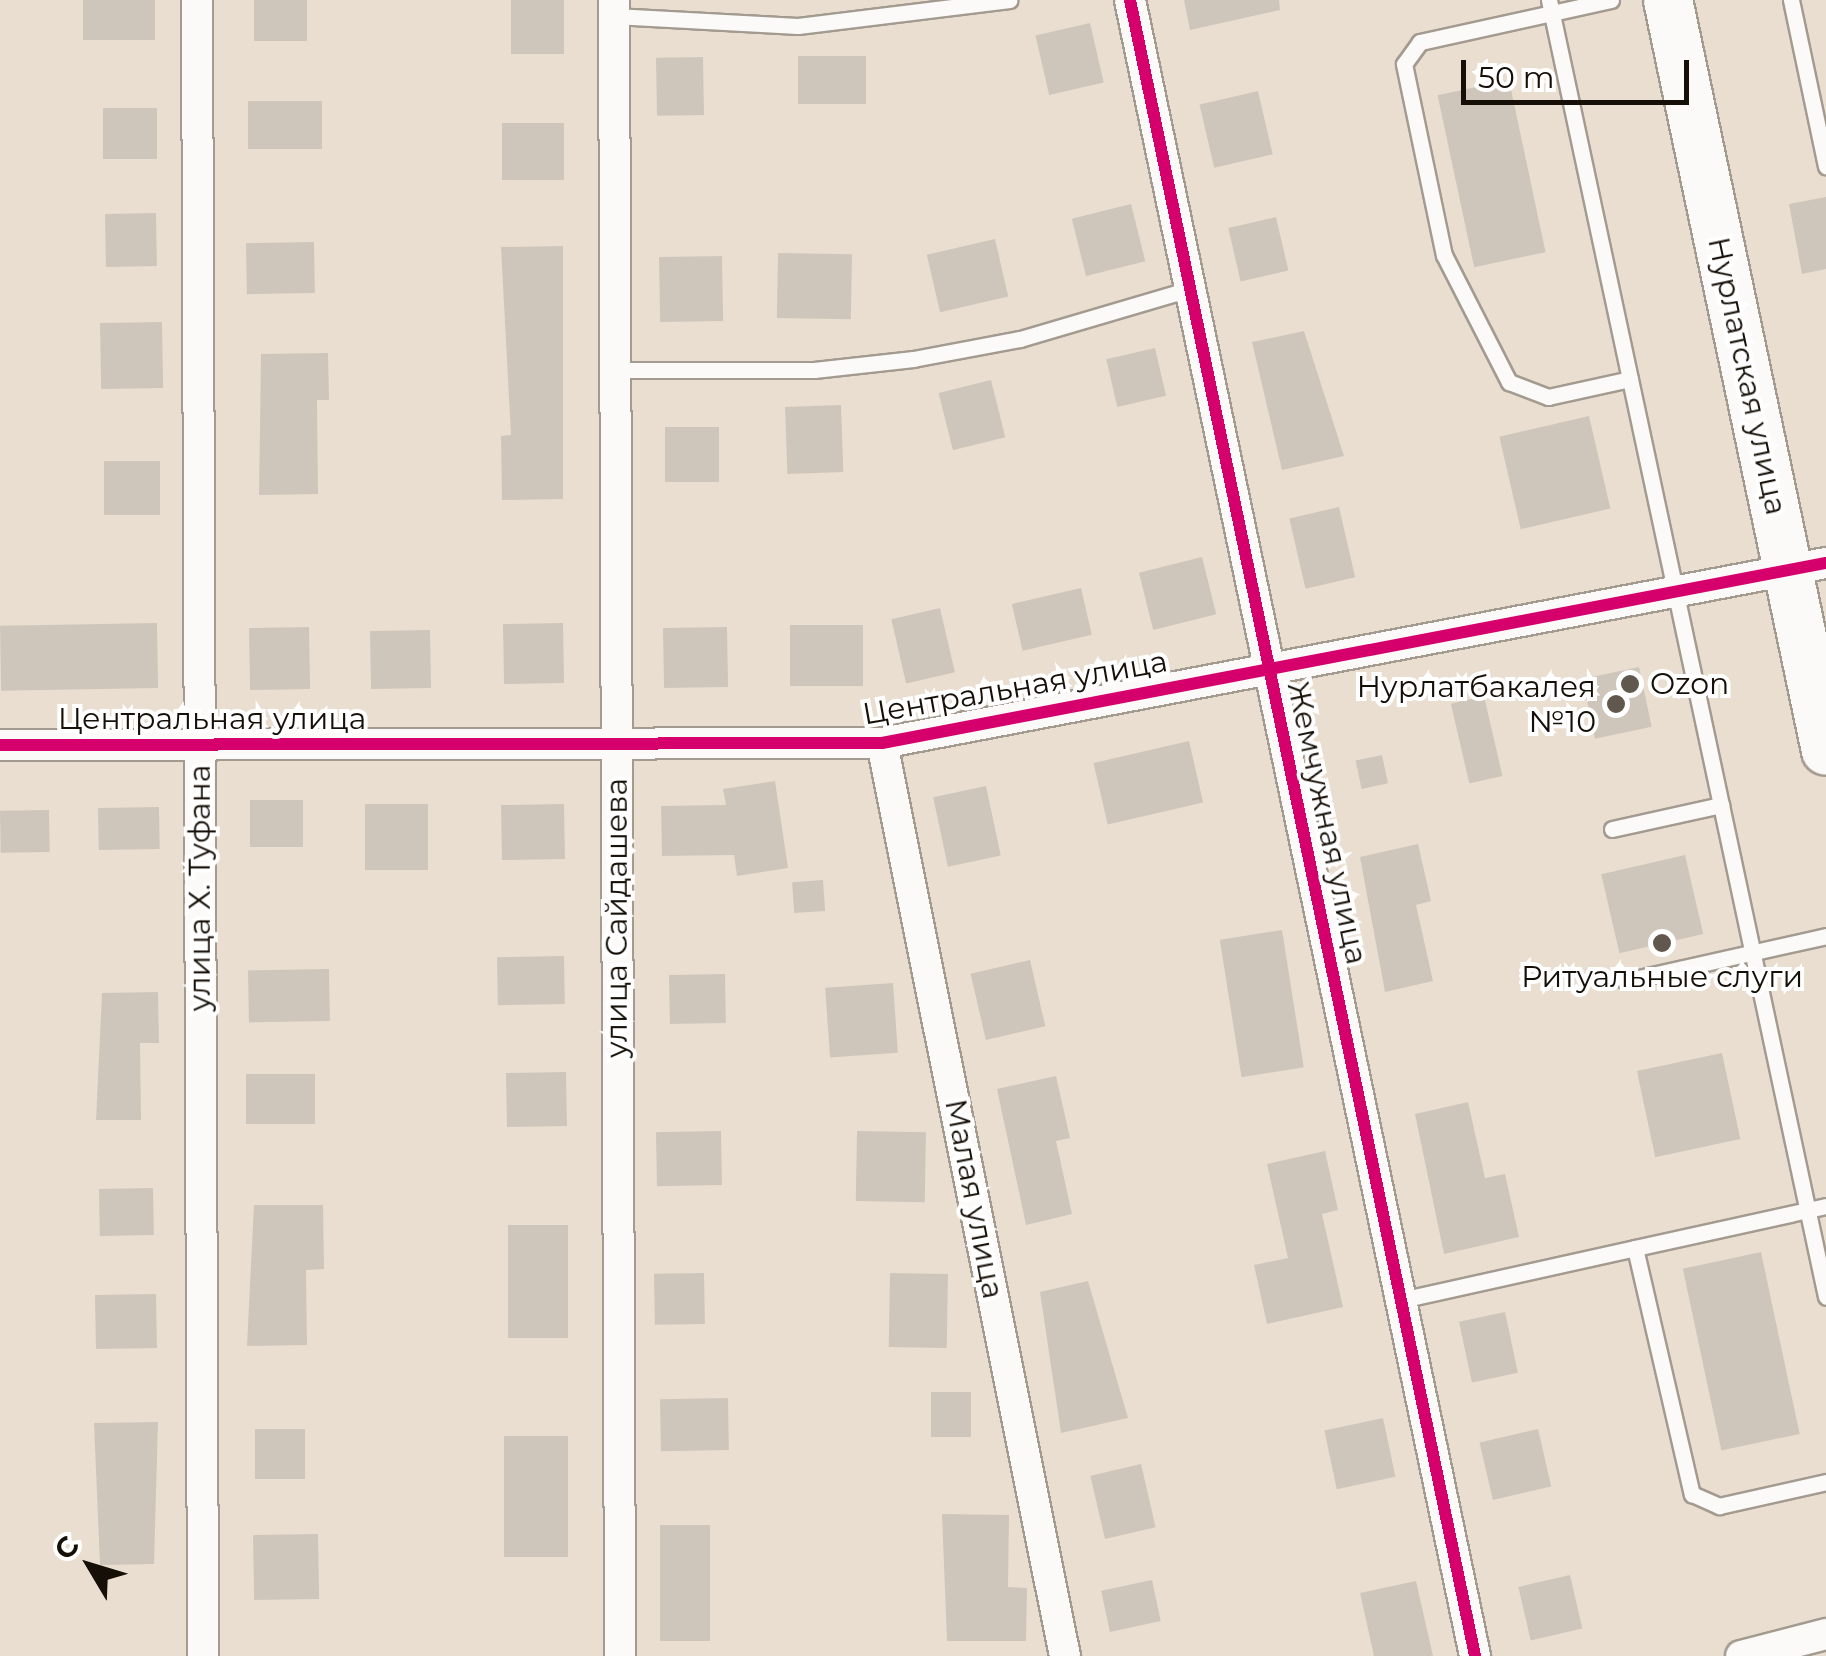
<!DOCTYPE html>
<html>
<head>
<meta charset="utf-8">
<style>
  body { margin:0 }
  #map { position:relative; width:1826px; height:1656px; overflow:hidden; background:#eaded0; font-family:Montserrat,sans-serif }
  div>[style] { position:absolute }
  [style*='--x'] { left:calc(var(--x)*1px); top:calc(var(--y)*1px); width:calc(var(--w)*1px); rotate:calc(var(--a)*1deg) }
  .building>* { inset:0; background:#cfc6bb; transform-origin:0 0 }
  .roads { filter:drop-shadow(2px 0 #a39a90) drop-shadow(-2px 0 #a39a90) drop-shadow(0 2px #a39a90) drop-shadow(0 -2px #a39a90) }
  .lane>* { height:15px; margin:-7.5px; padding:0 7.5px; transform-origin:7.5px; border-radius:7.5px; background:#fcfaf8 }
  .street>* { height:30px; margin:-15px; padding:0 15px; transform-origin:15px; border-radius:15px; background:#fcfaf8 }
  .primary>* { height:48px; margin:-24px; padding:0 24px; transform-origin:24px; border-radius:24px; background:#fcfaf8 }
  .cycleway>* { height:12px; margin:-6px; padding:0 6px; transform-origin:6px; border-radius:6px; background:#d6006c }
  .dots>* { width:28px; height:28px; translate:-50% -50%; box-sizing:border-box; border:5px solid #fff; border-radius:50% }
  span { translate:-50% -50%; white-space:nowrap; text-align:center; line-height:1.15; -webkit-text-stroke:8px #fff; paint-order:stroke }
  .street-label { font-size:30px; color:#160f07 }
  .poi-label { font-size:30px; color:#160f07 }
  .left { translate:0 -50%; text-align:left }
  .right { translate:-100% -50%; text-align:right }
  .north { position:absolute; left:40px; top:1516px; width:100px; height:100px; -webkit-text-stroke:8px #fff; paint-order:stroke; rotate:308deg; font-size:28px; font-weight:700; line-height:40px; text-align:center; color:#160f07 }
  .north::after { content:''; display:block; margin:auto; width:35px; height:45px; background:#160f07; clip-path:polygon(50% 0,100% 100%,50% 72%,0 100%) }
  .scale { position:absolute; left:1461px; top:60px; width:228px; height:45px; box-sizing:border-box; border:5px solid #160f07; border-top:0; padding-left:12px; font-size:30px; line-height:35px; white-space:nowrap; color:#160f07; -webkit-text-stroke:8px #fff; paint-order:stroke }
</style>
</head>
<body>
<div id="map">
  <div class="building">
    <i style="left:83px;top:0;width:72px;height:40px"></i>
    <i style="left:254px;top:0;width:53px;height:41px"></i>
    <i style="left:511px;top:0;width:53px;height:54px"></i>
    <i style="clip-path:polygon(1184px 0,1279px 0,1280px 10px,1190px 30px)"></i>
    <i style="left:1090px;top:23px;width:61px;height:56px;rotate:77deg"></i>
    <i style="left:866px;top:56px;width:48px;height:68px;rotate:90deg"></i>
    <i style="left:703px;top:57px;width:58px;height:47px;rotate:89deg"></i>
    <i style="left:1509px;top:80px;width:176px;height:73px;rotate:78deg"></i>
    <i style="left:1258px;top:91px;width:65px;height:60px;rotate:77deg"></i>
    <i style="left:322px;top:101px;width:48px;height:74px;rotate:90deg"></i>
    <i style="left:103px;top:108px;width:54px;height:51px"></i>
    <i style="left:564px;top:123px;width:57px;height:62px;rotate:90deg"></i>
    <i style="clip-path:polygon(1826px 197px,1826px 269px,1802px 274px,1789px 204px)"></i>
    <i style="left:1131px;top:204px;width:59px;height:61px;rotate:76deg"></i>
    <i style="left:156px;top:213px;width:53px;height:51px;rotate:89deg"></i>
    <i style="left:1276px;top:217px;width:55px;height:49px;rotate:77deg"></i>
    <i style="left:995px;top:239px;width:59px;height:70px;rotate:77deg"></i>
    <i style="left:314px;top:242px;width:51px;height:68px;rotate:89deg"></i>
    <i style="clip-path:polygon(563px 246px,563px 499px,502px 500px,501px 436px,511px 435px,501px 247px)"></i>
    <i style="left:778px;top:253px;width:74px;height:65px;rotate:1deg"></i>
    <i style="left:722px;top:256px;width:65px;height:63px;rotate:89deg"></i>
    <i style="left:162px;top:322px;width:66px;height:62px;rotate:89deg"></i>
    <i style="clip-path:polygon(1304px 331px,1344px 456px,1282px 470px,1252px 342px)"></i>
    <i style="left:1155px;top:348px;width:49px;height:50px;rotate:77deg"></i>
    <i style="clip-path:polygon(328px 353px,329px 400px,317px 400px,318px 494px,259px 495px,261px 354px)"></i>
    <i style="left:991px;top:380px;width:59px;height:54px;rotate:76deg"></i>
    <i style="left:841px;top:405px;width:67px;height:56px;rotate:88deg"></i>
    <i style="left:1589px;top:416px;width:95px;height:92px;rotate:77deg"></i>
    <i style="left:719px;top:427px;width:55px;height:54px;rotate:90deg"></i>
    <i style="left:160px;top:461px;width:54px;height:56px;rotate:90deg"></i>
    <i style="left:1339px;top:507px;width:72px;height:51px;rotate:77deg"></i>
    <i style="left:1202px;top:557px;width:59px;height:65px;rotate:76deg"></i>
    <i style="left:1081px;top:588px;width:48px;height:71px;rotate:77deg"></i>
    <i style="left:940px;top:608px;width:66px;height:50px;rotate:77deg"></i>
    <i style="left:157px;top:623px;width:65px;height:157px;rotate:89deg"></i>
    <i style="left:563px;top:623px;width:60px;height:60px;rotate:89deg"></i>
    <i style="left:790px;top:625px;width:73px;height:61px"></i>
    <i style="left:309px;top:627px;width:62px;height:60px;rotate:89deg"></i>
    <i style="left:727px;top:627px;width:60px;height:64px;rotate:89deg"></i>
    <i style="left:430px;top:630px;width:58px;height:60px;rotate:89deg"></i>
    <i style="left:1639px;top:667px;width:61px;height:58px;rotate:78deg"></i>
    <i style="left:1484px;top:696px;width:82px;height:34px;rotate:77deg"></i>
    <i style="left:1189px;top:741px;width:63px;height:98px;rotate:77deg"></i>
    <i style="left:1382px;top:755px;width:29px;height:27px;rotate:78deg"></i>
    <i style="clip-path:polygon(775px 781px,788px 868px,737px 876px,734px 855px,662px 856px,661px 806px,726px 805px,723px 789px)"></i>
    <i style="left:986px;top:786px;width:71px;height:54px;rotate:78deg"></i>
    <i style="left:250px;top:800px;width:53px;height:47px"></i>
    <i style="left:428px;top:804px;width:66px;height:63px;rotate:90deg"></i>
    <i style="left:564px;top:804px;width:55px;height:63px;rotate:89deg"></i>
    <i style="left:159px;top:807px;width:42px;height:61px;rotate:89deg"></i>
    <i style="left:49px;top:810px;width:42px;height:49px;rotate:89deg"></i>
    <i style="clip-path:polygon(1418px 844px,1431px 901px,1416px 905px,1433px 981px,1385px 992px,1360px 857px)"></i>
    <i style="left:1685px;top:855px;width:81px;height:86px;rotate:77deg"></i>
    <i style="left:823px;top:880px;width:31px;height:31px;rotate:86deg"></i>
    <i style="left:1282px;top:930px;width:139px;height:63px;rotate:81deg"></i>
    <i style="left:564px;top:956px;width:48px;height:67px;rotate:89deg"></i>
    <i style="left:1030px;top:960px;width:68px;height:61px;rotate:77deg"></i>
    <i style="left:329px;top:969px;width:52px;height:81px;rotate:89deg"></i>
    <i style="left:725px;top:974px;width:49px;height:56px;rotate:89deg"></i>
    <i style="left:893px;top:983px;width:70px;height:68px;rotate:86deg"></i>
    <i style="clip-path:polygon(158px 992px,159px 1043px,140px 1043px,141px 1120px,96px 1120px,102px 993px)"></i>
    <i style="left:1722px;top:1053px;width:88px;height:87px;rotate:78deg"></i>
    <i style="left:566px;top:1072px;width:54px;height:60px;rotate:89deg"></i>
    <i style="left:315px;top:1074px;width:50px;height:69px;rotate:90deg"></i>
    <i style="clip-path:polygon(1056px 1076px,1070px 1138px,1056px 1141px,1072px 1214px,1026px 1225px,997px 1089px)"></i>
    <i style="clip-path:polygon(1468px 1102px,1485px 1178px,1505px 1174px,1519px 1237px,1444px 1254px,1415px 1114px)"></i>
    <i style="left:721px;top:1131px;width:54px;height:65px;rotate:89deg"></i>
    <i style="left:857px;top:1131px;width:69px;height:70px;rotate:1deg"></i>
    <i style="clip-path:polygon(1325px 1151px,1338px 1210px,1322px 1214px,1343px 1307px,1267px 1324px,1254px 1265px,1288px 1258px,1267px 1164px)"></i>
    <i style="left:153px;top:1188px;width:47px;height:54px;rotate:89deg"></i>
    <i style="clip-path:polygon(254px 1205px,323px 1205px,324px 1269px,306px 1270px,307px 1345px,247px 1346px)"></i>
    <i style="left:508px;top:1225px;width:60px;height:113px"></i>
    <i style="left:1761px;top:1252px;width:186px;height:80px;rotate:78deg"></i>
    <i style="left:704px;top:1273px;width:51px;height:50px;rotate:89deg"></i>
    <i style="left:890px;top:1273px;width:58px;height:74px;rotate:1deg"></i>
    <i style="clip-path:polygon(1088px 1281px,1128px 1418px,1061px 1433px,1040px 1292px)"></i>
    <i style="left:156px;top:1294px;width:54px;height:61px;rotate:89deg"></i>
    <i style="left:1505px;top:1312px;width:62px;height:47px;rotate:78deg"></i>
    <i style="left:931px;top:1392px;width:40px;height:45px"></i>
    <i style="left:728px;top:1398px;width:52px;height:68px;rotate:89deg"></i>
    <i style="left:1383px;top:1418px;width:60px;height:60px;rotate:78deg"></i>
    <i style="clip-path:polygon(158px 1422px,154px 1564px,100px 1565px,94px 1423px)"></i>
    <i style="left:255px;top:1429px;width:50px;height:50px"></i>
    <i style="left:1538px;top:1429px;width:59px;height:60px;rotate:77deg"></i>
    <i style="left:568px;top:1436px;width:121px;height:64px;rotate:90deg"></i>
    <i style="left:1141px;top:1464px;width:65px;height:52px;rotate:77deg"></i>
    <i style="clip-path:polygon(942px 1514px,1009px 1515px,1008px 1587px,1027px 1588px,1026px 1641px,947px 1641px)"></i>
    <i style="left:660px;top:1525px;width:50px;height:116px"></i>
    <i style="left:318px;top:1534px;width:65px;height:65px;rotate:89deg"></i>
    <i style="left:1570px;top:1575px;width:55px;height:53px;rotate:77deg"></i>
    <i style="left:1152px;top:1580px;width:42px;height:52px;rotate:78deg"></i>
    <i style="clip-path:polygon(1416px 1581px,1433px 1656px,1374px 1656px,1360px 1593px)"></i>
  </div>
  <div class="roads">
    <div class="lane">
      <i style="--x:1549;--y:0;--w:1326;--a:77.94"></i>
      <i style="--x:1611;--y:0;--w:196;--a:167.6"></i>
      <i style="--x:1420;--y:42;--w:27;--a:126"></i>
      <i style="--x:1404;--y:64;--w:195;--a:78.2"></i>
      <i style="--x:1444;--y:255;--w:143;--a:62.9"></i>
      <i style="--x:1509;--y:382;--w:42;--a:21"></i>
      <i style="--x:1548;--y:397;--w:84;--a:-12.4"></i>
      <i style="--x:1791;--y:0;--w:170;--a:78.1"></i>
      <i style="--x:614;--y:16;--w:184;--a:3.1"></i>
      <i style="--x:798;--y:26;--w:213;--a:-7"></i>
      <i style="--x:615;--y:370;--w:199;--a:0"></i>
      <i style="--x:814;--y:370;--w:100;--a:-6.3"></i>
      <i style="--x:913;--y:359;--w:109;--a:-10.6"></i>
      <i style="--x:1020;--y:339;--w:177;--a:-16.4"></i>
      <i style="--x:1612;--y:829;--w:112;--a:-12.4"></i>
      <i style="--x:1625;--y:981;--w:206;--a:-12.6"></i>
      <i style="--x:1826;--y:1206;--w:196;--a:167.6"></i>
      <i style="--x:1635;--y:1248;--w:253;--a:77"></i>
      <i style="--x:1692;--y:1494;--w:30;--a:24"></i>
      <i style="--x:1719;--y:1506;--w:110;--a:-12.6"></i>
      <i style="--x:1401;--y:1300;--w:240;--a:-12.5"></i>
    </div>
    <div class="street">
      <i style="--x:197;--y:0;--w:1656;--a:89.79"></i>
      <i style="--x:614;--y:0;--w:1656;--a:89.79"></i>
      <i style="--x:1130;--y:0;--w:1692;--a:78.23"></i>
      <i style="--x:882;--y:743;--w:931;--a:78.67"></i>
      <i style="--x:0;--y:745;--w:882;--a:-0.13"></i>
      <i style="--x:882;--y:743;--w:961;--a:-10.8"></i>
      <i style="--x:1741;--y:1656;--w:88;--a:-14.5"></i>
    </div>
    <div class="primary">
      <i style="--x:1668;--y:0;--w:767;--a:78.12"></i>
    </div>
  </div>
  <div class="cycleway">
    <i style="--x:1130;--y:0;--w:1692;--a:78.23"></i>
    <i style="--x:0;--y:745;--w:882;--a:-0.13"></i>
    <i style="--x:882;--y:743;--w:961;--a:-10.8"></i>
  </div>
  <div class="dots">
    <i style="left:1630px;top:684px;background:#60574d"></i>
    <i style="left:1616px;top:704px;background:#60574d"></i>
    <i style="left:1662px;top:943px;background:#60574d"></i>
  </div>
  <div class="street-label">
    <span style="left:1747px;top:376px;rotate:78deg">Нурлатская улица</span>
    <span style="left:1015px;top:688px;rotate:-10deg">Центральная улица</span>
    <span style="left:212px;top:719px">Центральная улица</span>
    <span style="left:1327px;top:823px;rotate:78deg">Жемчужная улица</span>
    <span style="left:200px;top:888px;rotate:-90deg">улица Х. Туфана</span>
    <span style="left:617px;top:918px;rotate:-90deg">улица Сайдашева</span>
    <span style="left:974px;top:1199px;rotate:79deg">Малая улица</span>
  </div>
  <div class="poi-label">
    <span class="left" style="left:1650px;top:684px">Ozon</span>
    <span class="right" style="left:1596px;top:704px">Нурлатбакалея<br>№10</span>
    <span style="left:1662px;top:977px">Ритуальные слуги</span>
  </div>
  <div class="north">С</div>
  <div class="scale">50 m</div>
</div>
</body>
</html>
